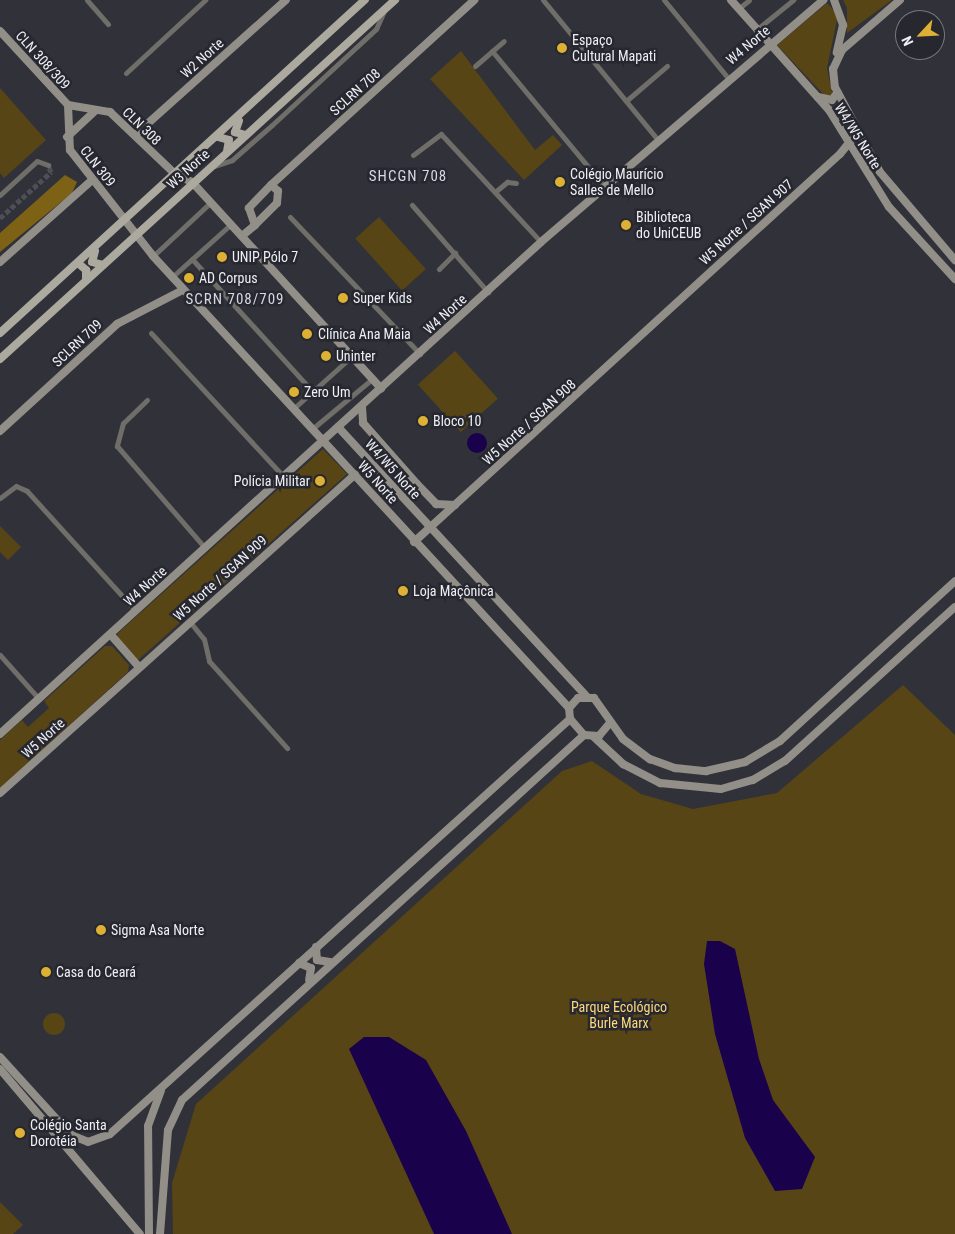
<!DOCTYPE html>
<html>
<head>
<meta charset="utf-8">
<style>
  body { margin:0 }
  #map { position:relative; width:955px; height:1234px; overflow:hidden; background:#31313a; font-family:"Roboto Condensed",sans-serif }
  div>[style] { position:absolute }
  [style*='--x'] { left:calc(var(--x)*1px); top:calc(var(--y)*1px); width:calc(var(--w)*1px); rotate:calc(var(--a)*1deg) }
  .green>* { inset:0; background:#574515; transform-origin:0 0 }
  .round { border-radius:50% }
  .forest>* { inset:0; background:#7d6215 }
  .water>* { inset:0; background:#1a014b }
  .street-tunnel>* { height:5px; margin-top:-2.5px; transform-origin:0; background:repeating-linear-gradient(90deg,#4e4e56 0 5px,transparent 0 7.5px) }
  .street>* { height:5px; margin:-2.5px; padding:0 2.5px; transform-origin:2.5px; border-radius:2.5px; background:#706e69 }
  .secondary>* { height:8px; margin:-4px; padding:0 4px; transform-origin:4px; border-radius:4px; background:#928f88 }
  .primary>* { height:8px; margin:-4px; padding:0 4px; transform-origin:4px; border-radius:4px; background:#aca99f }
  .dots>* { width:14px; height:14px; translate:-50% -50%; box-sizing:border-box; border:2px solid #272730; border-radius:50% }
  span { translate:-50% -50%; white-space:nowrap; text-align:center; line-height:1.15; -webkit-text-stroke:5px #272730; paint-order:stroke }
  .poi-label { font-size:14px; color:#efeff5 }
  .left { translate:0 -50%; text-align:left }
  .right { translate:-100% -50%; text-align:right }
  .street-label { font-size:14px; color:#efeff5 }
  .park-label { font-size:14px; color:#fed87b }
  .neighbourhood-label { font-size:15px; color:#d7d7e3; letter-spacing:1px }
  .north { position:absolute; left:895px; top:10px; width:50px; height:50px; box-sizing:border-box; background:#272730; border:1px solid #77777f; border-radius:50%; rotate:245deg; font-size:14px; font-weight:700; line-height:20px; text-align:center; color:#efeff5 }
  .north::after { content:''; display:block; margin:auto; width:18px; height:22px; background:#ddb133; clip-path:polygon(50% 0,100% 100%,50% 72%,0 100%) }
</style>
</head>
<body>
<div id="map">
  <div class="green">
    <i style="clip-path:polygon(843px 0,892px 0,847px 33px,847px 8px)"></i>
    <i style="clip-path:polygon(827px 3px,838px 15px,827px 68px,833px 97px,827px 98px,777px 45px)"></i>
    <i style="clip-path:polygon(461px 51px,535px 150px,553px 135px,562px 145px,524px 180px,430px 79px)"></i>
    <i style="clip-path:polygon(0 88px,46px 140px,4px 178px,0 173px)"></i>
    <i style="left:379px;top:217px;width:70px;height:32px;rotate:48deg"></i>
    <i style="left:455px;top:351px;width:64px;height:50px;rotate:48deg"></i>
    <i style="clip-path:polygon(323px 449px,347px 474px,137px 661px,117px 639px,118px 633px)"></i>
    <i style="clip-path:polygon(0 526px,21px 547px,8px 560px,0 552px)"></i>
    <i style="clip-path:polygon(105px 646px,112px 646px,129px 665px,128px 672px,0 788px,0 740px,22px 720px,28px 727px,49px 708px,44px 701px)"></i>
    <i style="clip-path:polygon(903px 685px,955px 735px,955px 1234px,173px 1234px,172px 1183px,196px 1104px,562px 771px,592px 761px,641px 794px,693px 809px,777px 793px)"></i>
    <i class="round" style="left:43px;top:1013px;width:22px;height:22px"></i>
    <i style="clip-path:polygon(0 1202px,23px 1225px,13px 1234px,0 1234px)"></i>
  </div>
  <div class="forest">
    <i style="clip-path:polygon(65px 175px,77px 182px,72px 193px,0 252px,0 233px)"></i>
  </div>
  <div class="water">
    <i class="round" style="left:467px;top:433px;width:20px;height:20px"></i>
    <i style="clip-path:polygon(707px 941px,720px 941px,735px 949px,759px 1059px,773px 1100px,815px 1157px,802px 1189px,775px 1191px,745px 1138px,715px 1034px,704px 964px)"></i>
    <i style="clip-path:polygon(364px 1037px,389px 1037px,426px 1060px,466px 1131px,512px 1234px,434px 1234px,349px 1049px)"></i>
  </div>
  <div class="street-tunnel">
    <i style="--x:0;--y:218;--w:69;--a:-42"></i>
    <i style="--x:51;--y:172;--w:8;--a:-113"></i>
  </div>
  <div class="street">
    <i style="--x:87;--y:0;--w:32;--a:49"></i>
    <i style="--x:543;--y:0;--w:181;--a:50.6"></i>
    <i style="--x:664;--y:0;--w:101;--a:50.6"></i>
    <i style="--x:738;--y:9;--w:14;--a:-39"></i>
    <i style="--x:756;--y:30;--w:48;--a:-39"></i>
    <i style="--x:492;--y:51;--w:175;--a:50.3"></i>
    <i style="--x:475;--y:66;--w:38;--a:-41"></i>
    <i style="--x:126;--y:73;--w:108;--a:-42.7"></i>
    <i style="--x:626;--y:101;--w:54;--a:-40.5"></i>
    <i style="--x:413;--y:155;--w:35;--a:-37"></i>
    <i style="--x:441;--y:134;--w:147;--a:47.2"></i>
    <i style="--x:214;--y:166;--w:19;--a:-18"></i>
    <i style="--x:232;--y:160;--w:53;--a:-41.2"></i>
    <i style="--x:272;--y:125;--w:142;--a:-42.7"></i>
    <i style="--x:376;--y:29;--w:20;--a:-66"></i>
    <i style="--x:495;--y:192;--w:16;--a:-40"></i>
    <i style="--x:507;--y:182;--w:9;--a:6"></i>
    <i style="--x:0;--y:195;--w:50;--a:-42.6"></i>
    <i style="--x:37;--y:161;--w:12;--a:20"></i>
    <i style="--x:412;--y:205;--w:116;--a:48.9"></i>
    <i style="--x:290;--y:217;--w:189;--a:46.5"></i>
    <i style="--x:153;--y:256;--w:79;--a:-43"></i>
    <i style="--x:192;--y:259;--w:180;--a:47.7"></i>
    <i style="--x:439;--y:269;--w:23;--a:-45"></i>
    <i style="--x:172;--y:277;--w:79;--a:-41.9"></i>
    <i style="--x:151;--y:333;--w:195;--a:47.3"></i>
    <i style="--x:147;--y:400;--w:33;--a:136"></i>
    <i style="--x:123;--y:423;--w:24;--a:105"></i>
    <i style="--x:117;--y:446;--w:135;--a:49.2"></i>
    <i style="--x:293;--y:409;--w:79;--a:-41.9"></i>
    <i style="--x:312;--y:429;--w:78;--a:-39.8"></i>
    <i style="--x:0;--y:498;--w:20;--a:-37"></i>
    <i style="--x:16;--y:486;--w:12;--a:24"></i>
    <i style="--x:27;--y:491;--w:162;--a:47.8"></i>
    <i style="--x:190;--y:622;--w:22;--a:51"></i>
    <i style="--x:204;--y:639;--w:23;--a:77"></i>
    <i style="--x:209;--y:661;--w:117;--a:48.1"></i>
    <i style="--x:0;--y:655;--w:59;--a:48.4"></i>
  </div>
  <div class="secondary">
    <i style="--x:731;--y:0;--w:147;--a:48.3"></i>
    <i style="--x:829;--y:110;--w:114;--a:58.3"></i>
    <i style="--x:889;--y:207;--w:98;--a:47.5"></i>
    <i style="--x:834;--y:0;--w:27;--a:70"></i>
    <i style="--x:843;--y:25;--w:28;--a:103"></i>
    <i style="--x:900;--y:0;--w:77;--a:139.2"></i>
    <i style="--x:842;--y:50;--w:21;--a:115"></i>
    <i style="--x:833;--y:69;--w:18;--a:84"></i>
    <i style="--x:835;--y:87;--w:96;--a:62.1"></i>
    <i style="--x:880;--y:172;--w:116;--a:49.6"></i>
    <i style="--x:0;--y:31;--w:100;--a:47.4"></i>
    <i style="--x:68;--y:105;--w:43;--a:9.5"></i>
    <i style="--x:110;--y:112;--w:90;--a:43.6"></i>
    <i style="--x:175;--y:174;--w:19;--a:25"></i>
    <i style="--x:192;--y:182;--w:280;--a:47.5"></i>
    <i style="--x:818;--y:97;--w:14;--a:12"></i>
    <i style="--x:832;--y:100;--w:9;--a:-54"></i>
    <i style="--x:68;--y:105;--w:45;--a:87.5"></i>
    <i style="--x:70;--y:150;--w:135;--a:51.9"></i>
    <i style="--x:153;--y:256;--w:614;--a:47.37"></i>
    <i style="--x:136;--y:134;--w:201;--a:-41.8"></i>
    <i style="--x:67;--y:137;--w:38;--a:-43"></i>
    <i style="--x:271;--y:185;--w:275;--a:-42.3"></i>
    <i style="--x:242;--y:236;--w:17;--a:-40"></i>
    <i style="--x:255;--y:225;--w:31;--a:-45"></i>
    <i style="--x:277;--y:203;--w:12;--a:-85"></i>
    <i style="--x:278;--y:191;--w:9;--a:-139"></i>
    <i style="--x:271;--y:185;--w:32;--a:134"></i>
    <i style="--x:249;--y:208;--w:18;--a:71"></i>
    <i style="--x:0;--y:262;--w:123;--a:-41.7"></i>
    <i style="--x:362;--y:407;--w:16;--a:86"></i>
    <i style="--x:363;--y:423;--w:81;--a:48.5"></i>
    <i style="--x:417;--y:484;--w:28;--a:46"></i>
    <i style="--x:436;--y:504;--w:19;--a:3"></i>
    <i style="--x:338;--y:427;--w:366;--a:47.3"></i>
    <i style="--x:0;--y:431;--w:159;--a:-42.4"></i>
    <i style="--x:117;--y:324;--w:74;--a:-27.3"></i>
    <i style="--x:414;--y:542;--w:576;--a:-42.33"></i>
    <i style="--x:840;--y:154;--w:14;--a:-51"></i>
    <i style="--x:849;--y:143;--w:23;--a:-83"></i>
    <i style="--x:111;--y:635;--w:43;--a:48.8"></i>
    <i style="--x:609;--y:724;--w:16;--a:130"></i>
    <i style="--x:599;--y:736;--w:15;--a:-176"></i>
    <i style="--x:584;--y:735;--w:21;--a:-131"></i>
    <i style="--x:570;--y:719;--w:11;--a:-95"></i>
    <i style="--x:569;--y:708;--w:13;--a:-48"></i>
    <i style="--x:578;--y:698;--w:16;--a:0"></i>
    <i style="--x:594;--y:698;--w:50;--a:54.7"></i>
    <i style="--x:623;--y:739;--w:34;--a:37"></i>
    <i style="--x:650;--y:759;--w:27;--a:20"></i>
    <i style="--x:675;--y:768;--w:31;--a:6"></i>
    <i style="--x:706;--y:771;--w:40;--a:-13"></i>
    <i style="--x:745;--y:762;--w:41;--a:-31"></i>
    <i style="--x:780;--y:741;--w:237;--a:-42.4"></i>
    <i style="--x:0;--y:734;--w:731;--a:-42.28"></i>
    <i style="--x:541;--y:242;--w:372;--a:-40.6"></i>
    <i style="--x:594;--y:737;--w:40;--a:43"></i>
    <i style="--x:623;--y:764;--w:42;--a:27.2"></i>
    <i style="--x:660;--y:783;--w:61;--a:5.6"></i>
    <i style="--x:721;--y:789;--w:33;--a:-16"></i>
    <i style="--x:753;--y:780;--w:37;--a:-31"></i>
    <i style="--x:785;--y:761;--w:229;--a:-42.2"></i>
    <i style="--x:0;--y:793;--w:477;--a:-41.9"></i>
    <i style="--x:316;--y:947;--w:13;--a:86"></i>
    <i style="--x:317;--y:960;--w:13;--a:9"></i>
    <i style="--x:299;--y:963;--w:13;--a:23"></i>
    <i style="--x:311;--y:968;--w:12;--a:99"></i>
    <i style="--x:0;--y:1057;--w:105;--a:47.7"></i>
    <i style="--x:71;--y:1135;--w:18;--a:22"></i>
    <i style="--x:88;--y:1142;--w:23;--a:-20"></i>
    <i style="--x:110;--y:1134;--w:620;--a:-42.06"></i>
    <i style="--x:0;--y:1069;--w:216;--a:49.7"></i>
    <i style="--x:149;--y:1234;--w:108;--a:-90.5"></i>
    <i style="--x:148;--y:1126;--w:38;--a:-70"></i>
    <i style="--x:160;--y:1234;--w:104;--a:-85.6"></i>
    <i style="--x:168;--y:1130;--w:33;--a:-65"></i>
    <i style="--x:182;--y:1100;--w:543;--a:-42.24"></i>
  </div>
  <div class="primary">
    <i style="--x:239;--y:121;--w:12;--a:110"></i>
    <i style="--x:235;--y:132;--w:10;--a:17"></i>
    <i style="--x:218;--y:137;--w:11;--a:15"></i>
    <i style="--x:229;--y:140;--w:11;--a:100"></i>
    <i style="--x:95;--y:251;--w:11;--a:105"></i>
    <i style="--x:92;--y:262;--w:11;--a:15"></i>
    <i style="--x:78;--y:263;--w:11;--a:41"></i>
    <i style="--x:86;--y:270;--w:10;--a:90"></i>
    <i style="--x:0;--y:333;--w:494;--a:-42.4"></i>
    <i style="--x:0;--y:359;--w:534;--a:-42.27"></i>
  </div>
  <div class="dots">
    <i style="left:562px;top:48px;background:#ddb133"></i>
    <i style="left:560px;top:182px;background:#ddb133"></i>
    <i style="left:626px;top:225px;background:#ddb133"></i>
    <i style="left:222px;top:257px;background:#ddb133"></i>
    <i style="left:189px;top:278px;background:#ddb133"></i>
    <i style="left:343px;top:298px;background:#ddb133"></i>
    <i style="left:307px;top:334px;background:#ddb133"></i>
    <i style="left:326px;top:356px;background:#ddb133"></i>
    <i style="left:294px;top:392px;background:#ddb133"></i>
    <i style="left:423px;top:421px;background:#ddb133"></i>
    <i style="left:320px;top:481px;background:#ddb133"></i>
    <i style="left:403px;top:591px;background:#ddb133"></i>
    <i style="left:101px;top:930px;background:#ddb133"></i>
    <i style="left:46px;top:972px;background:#ddb133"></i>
    <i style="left:20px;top:1133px;background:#ddb133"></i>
  </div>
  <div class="poi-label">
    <span class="left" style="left:572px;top:48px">Espaço<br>Cultural Mapati</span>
    <span class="left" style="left:570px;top:182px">Colégio Maurício<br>Salles de Mello</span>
    <span class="left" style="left:636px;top:225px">Biblioteca<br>do UniCEUB</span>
    <span class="left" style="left:232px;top:257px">UNIP Pólo 7</span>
    <span class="left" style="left:199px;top:278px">AD Corpus</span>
    <span class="left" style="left:353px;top:298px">Super Kids</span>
    <span class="left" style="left:318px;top:334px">Clínica Ana Maia</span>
    <span class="left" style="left:336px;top:356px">Uninter</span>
    <span class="left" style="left:304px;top:392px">Zero Um</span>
    <span class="left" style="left:433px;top:421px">Bloco 10</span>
    <span class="right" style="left:310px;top:481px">Polícia Militar</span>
    <span class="left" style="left:413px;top:591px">Loja Maçônica</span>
    <span class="left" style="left:111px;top:930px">Sigma Asa Norte</span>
    <span class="left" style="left:56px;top:972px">Casa do Ceará</span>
    <span class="left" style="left:30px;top:1133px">Colégio Santa<br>Dorotéia</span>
  </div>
  <div class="street-label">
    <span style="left:748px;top:45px;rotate:-40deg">W4 Norte</span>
    <span style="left:202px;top:58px;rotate:-42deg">W2 Norte</span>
    <span style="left:43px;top:60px;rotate:48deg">CLN 308/309</span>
    <span style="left:355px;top:92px;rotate:-42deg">SCLRN 708</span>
    <span style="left:142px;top:126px;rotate:44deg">CLN 308</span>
    <span style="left:858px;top:136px;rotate:58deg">W4/W5 Norte</span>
    <span style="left:98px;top:166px;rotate:52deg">CLN 309</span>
    <span style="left:188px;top:169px;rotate:-42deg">W3 Norte</span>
    <span style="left:746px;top:222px;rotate:-42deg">W5 Norte / SGAN 907</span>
    <span style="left:445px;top:314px;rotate:-42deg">W4 Norte</span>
    <span style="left:77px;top:343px;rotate:-43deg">SCLRN 709</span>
    <span style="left:529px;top:422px;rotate:-42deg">W5 Norte / SGAN 908</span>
    <span style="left:393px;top:469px;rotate:48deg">W4/W5 Norte</span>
    <span style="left:378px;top:482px;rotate:48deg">W5 Norte</span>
    <span style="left:220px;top:578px;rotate:-42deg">W5 Norte / SGAN 909</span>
    <span style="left:145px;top:586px;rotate:-42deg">W4 Norte</span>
    <span style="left:43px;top:738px;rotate:-42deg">W5 Norte</span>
  </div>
  <div class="park-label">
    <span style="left:619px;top:1015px">Parque Ecológico<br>Burle Marx</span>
  </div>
  <div class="neighbourhood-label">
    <span style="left:408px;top:177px">SHCGN 708</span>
    <span style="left:235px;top:300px">SCRN 708/709</span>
  </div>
  <div class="north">N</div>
</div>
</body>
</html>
